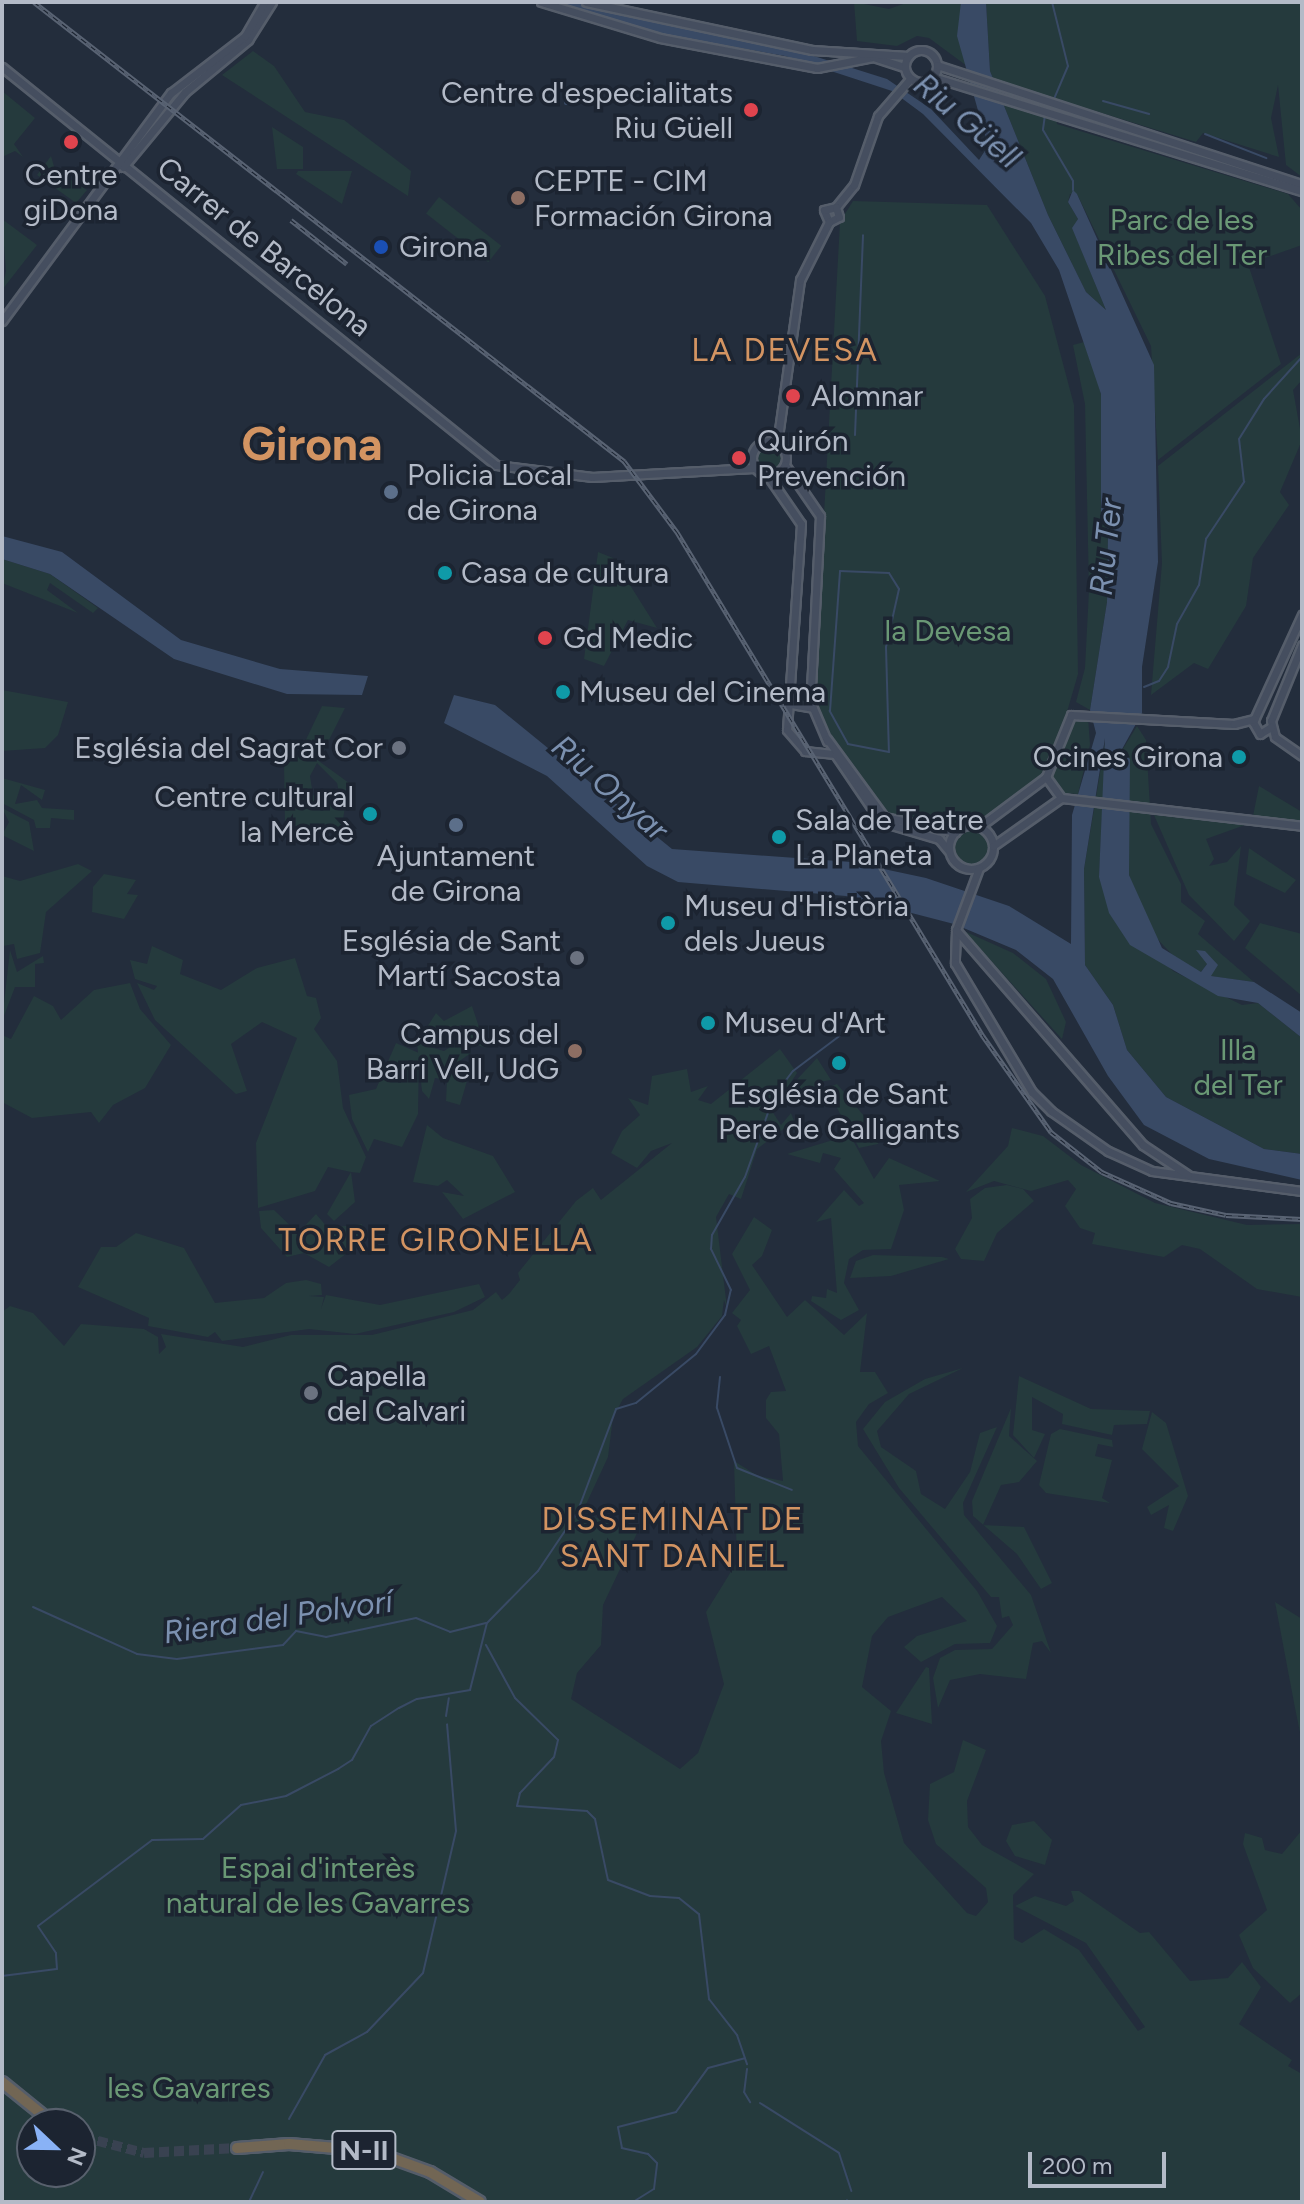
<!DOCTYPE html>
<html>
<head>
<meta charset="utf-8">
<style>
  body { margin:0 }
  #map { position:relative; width:1304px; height:2204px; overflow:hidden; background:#232d3c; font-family:Figtree,sans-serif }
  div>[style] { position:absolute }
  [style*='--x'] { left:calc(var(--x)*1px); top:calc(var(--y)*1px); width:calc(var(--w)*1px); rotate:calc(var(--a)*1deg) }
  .green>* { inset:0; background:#253a3d; transform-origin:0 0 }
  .round { border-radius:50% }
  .water>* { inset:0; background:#394a65 }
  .stream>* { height:2px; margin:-1px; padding:0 1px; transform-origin:1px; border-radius:1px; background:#394a65 }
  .canal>* { height:5px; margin:-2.5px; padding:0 2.5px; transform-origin:2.5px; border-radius:2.5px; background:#394a65 }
  .highway-tunnel>* { height:10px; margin-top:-5px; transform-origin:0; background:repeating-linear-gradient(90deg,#394251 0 10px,transparent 0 15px) }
  .roads { filter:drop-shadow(2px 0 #555d6a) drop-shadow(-2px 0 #555d6a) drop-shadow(0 2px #555d6a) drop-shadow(0 -2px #555d6a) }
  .secondary>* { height:7px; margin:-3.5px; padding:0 3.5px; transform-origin:3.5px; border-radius:3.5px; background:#454e5f }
  .secondary>.ring { margin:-3.5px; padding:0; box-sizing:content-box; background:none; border:7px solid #454e5f; border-radius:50% }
  .highway>* { height:10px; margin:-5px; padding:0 5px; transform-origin:5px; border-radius:5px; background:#726654 }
  .rail>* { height:5px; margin-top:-2.5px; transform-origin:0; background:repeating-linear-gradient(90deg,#1c2431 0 6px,#596373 0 12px); box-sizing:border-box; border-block:2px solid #596373 }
  .dots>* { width:22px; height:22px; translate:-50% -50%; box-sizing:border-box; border:4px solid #1c2431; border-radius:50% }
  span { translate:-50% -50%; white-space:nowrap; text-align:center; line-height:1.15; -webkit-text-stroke:7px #1c2431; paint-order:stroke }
  .shield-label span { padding:2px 6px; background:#1c2431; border:2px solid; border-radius:6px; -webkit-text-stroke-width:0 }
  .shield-label { font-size:28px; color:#b3bac7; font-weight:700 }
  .poi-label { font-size:30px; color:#b3bac7 }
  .right { translate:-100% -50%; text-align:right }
  .left { translate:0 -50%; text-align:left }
  .park-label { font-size:30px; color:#6a9875 }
  .street-label { font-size:30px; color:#b3bac7 }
  .water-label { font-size:32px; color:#7b90af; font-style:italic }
  .neighbourhood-label { font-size:32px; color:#d39462; letter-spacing:2px }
  .town-label { font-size:46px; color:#d39462; font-weight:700 }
  .frame { position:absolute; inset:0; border:4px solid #b3bac7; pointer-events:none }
  .north { position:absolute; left:16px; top:2108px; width:80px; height:80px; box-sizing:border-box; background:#1c2431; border:2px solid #58606d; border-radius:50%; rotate:112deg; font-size:22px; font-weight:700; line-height:32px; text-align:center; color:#b3bac7 }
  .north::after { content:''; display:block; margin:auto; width:28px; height:36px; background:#89b2f6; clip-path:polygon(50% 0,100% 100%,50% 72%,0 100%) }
  .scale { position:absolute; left:1028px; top:2152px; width:138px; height:36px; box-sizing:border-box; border:4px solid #b3bac7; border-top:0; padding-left:10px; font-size:24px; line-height:28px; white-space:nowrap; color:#b3bac7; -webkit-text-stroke:6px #1c2431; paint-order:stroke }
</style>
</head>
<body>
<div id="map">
  <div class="green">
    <i style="clip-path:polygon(854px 2px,889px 9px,909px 2px,961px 2px,971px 69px,929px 38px,917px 36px,897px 46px,857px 41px)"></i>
    <i style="clip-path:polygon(986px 2px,1302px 2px,1302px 177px,1286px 165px,1278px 85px,1271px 118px,1279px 157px,1203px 133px,1196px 142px,1053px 98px,1057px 124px,1288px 194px,1302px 210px,1302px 245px,1248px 264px,1281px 364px,1158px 460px,1151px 346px,1077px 194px,1070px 194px,1068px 202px,1078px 219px,1073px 229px,1106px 310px,1086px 292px,1048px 215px,990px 71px)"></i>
    <i style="clip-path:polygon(253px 51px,274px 66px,305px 112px,344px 120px,411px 171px,408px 196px,222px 75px)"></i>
    <i style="clip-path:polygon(2px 91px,35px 118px,14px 144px,23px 157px,15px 151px,2px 157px)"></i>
    <i style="clip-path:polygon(272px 127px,303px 147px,303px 169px,277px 169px)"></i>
    <i style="clip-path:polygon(51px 156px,55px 170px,87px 190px,76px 203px,37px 175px)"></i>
    <i style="clip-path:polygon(298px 171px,352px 171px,342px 204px,296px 174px)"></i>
    <i style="left:439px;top:197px;width:79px;height:21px;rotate:38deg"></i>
    <i style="clip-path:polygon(853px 201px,987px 205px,1045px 296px,1074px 405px,1078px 674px,1067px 712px,1044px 778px,981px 822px,951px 830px,896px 821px,879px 808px,831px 739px,814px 698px,840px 222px)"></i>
    <i style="clip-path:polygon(2px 219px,37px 245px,2px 290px,6px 271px)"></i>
    <i style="clip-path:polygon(1088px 341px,1101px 394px,1101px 514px,1108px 532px,1107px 602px,1090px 710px,1076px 702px,1085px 668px,1089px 590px,1085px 404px,1073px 345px)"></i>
    <i style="clip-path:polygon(1302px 353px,1302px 380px,1293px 390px,1302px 440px,1280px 492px,1289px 505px,1253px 558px,1246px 606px,1208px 669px,1194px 663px,1151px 695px,1162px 563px,1158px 466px)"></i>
    <i class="round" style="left:755px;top:445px;width:28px;height:28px"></i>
    <i style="clip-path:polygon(598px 552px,613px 558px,657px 628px,628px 620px,604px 666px,584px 659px)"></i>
    <i style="clip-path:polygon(2px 559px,50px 574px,98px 608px,93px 613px,50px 583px,47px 590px,78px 613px,2px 583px)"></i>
    <i style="clip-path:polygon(2px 690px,68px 702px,58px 735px,45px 748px,2px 751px)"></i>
    <i style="clip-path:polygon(322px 706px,345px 708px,321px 756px,302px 748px)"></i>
    <i style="clip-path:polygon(1075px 717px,1088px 717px,1090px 745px,1078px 794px,1059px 793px,1052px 778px)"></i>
    <i style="clip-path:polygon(1137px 726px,1146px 740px,1151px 824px,1181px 884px,1181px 902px,1205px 921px,1198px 934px,1254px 982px,1210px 976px,1207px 964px,1201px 972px,1180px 963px,1148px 929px,1129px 875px,1129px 798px,1121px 752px)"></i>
    <i style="clip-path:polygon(1106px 737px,1099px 877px,1173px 971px,1242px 1005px,1258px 1003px,1302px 1038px,1302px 1154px,1264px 1149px,1166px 1097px,1127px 1050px,1113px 1005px,1085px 965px,1084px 869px)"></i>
    <i style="clip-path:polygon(evenodd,305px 751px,349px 783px,341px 831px,285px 825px,284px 762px,305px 751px,317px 763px,337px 783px,342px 806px,313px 795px,310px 776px,317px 763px)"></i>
    <i style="clip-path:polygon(2px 778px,45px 790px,42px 800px,21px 785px,15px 804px,37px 800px,42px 808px,74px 810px,74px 820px,51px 818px,50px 828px,36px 828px,34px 820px,2px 803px)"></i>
    <i style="clip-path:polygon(1259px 786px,1302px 812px,1302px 823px,1253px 816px)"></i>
    <i style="clip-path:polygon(2px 808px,29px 822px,34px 851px,2px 835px,9px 822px)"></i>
    <i style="clip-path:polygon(1154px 815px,1245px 825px,1206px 839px,1214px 859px,1209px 866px,1227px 862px,1241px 846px,1234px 905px,1250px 921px,1234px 941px,1189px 895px)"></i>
    <i class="round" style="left:951px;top:828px;width:38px;height:38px"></i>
    <i style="clip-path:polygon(1249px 848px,1296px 880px,1285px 893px,1246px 874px)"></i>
    <i style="clip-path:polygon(78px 864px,92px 871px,46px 912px,40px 953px,17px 959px,14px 944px,3px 946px,2px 980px,2px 876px,20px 881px)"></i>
    <i style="clip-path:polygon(104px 874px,136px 880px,127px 894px,138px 895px,124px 919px,92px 912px,93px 887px)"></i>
    <i style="clip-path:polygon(1260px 923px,1302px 934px,1302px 996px,1245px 948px)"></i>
    <i style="clip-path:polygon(964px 931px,1013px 953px,1046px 979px,1066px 1022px,1062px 1039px)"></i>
    <i style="clip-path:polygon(152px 946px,183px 960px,180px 974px,221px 990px,257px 968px,295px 958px,307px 996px,316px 998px,321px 1018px,314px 1029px,337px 1061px,343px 1108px,366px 1157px,360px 1173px,351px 1172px,355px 1202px,334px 1221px,327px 1214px,351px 1172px,328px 1167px,315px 1191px,258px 1208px,256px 1143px,297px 1038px,262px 1022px,231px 1044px,247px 1091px,236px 1094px,155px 1020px,137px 983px,154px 990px,157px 986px,135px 979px,130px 960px,147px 964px)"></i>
    <i style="clip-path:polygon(10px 950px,17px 972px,43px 956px,44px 963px,35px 964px,35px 987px,15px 987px,2px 1021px)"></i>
    <i style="clip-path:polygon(130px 983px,140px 1009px,171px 1045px,145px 1088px,113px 1105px,99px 1123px,91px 1112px,32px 1118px,2px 1102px,2px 1035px,11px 1039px,34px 996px,53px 1006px,61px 1020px,94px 990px)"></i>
    <i style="clip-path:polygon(472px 1006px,486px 1048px,466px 1041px,469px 1031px,461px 1025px,434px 1034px,430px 1047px,444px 1051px,459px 1041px,468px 1046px,471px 1053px,458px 1062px,478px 1075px,467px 1081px,460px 1105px,446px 1101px,447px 1080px,435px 1078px,429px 1099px,422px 1091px,417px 1043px,436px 1013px,444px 1021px)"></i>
    <i style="clip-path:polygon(396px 1043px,419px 1053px,418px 1114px,402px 1147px,374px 1139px,368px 1152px,352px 1119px,349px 1095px,376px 1089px)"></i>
    <i style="clip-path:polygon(evenodd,780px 1049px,797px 1073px,772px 1111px,781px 1125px,791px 1113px,794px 1121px,757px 1149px,741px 1199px,729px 1194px,716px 1217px,727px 1308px,724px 1300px,722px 1316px,697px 1347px,623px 1399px,613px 1417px,608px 1457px,582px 1513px,638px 1531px,603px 1605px,601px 1645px,577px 1673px,571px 1699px,680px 1769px,698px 1753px,724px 1684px,706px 1612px,737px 1562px,734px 1461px,758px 1476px,783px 1481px,779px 1434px,766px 1418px,766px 1400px,771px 1392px,786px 1391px,769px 1346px,751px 1354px,737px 1326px,741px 1320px,732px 1313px,750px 1290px,732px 1254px,754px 1217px,772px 1230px,762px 1256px,752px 1265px,787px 1317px,805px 1300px,844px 1335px,867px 1313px,860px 1372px,875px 1372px,888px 1393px,869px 1404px,856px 1422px,858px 1446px,977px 1591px,997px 1626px,990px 1643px,955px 1644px,921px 1662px,904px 1647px,917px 1636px,967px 1621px,942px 1597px,888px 1617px,872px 1636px,862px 1687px,891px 1711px,881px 1741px,884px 1773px,904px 1843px,967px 1913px,976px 1916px,988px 1902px,986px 1888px,936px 1844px,928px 1820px,930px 1784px,954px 1772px,963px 1740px,986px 1750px,967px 1801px,968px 1827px,982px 1845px,1034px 1874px,1013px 1895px,1014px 1939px,1022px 1943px,1044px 1929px,1079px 1950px,1138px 2031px,1145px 2027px,1086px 1943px,1015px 1906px,1035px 1896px,1066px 1906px,1074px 1901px,1071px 1891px,1079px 1891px,1140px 1933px,1149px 1932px,1190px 1981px,1228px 1978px,1242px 1962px,1261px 1987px,1239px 2024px,1292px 2060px,1288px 2066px,1302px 2074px,1302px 2202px,2px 2202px,2px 1312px,10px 1306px,33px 1313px,64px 1346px,81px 1324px,144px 1329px,158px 1337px,159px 1354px,166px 1347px,161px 1334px,243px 1347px,291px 1335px,372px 1335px,473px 1310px,496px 1292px,502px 1300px,509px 1294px,520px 1280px,518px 1273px,576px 1201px,593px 1188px,601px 1200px,672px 1143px,651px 1151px,637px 1168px,611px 1153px,622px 1131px,640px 1115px,628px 1098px,648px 1105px,652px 1076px,687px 1069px,691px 1092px,708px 1086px,698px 1100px,711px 1104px,780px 1049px,32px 2124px,80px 2124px,80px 2172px,32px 2172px,32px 2124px)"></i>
    <i style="clip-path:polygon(817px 1058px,831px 1080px,818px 1082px,806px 1102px,788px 1089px)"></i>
    <i style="clip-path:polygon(837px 1084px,881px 1136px,878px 1144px,859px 1148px,826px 1088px)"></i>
    <i style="clip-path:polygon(427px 1125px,443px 1138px,493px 1156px,515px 1192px,463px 1219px,442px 1192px,464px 1196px,447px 1180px,438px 1186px,413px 1182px)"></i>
    <i style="clip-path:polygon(845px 1126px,874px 1179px,889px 1158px,940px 1181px,899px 1185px,904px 1210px,891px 1249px,863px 1250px,849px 1259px,844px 1283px,859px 1310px,841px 1320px,811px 1301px,812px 1296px,826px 1298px,827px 1289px,837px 1293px,831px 1218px,816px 1222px,844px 1190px,859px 1206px,864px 1203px,834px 1169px,841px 1158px,823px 1153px,820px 1163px,787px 1154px,833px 1140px)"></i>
    <i style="clip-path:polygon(1012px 1128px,1043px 1136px,1081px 1165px,1155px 1203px,1247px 1225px,1302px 1224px,1302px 1297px,1257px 1289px,1200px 1249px,1182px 1245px,1164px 1257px,1092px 1244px,1095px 1233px,1080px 1228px,1065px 1206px,1076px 1189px,1068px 1180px,1031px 1191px,994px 1181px,966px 1192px,1008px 1146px)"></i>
    <i style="clip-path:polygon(1007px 1185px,1023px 1189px,1034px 1201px,997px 1233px,984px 1261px,961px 1259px,955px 1249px,972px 1218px,970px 1199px,985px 1188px)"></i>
    <i style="clip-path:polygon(274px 1210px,298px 1233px,316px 1214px,328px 1228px,362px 1224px,365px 1239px,329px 1267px,304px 1253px,287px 1257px,261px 1228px,259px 1211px)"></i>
    <i style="clip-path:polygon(136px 1233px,184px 1248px,215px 1303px,264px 1298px,286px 1283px,306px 1280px,321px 1284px,322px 1295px,309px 1296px,324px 1297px,321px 1309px,326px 1295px,380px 1305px,479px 1284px,485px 1297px,454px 1312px,355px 1334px,309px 1329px,222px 1341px,215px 1332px,208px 1337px,148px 1326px,149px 1318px,78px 1287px,101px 1247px,116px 1247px)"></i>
    <i style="clip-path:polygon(873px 1255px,942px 1257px,949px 1259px,891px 1276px,850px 1278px,856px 1261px)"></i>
    <i style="clip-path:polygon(963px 1368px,909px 1394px,877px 1431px,881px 1447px,916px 1471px,921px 1494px,945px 1509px,970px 1472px,980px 1433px,997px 1427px,963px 1503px,964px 1515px,1031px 1595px,1051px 1653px,1042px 1641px,1033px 1643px,1026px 1679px,980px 1674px,950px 1680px,938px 1708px,933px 1678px,940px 1658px,955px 1650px,992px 1649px,1013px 1625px,1009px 1616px,1002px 1618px,999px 1597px,991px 1597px,899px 1488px,863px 1429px,885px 1402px,925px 1379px)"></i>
    <i style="clip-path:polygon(1019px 1376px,1091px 1409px,1150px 1411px,1147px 1424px,1114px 1425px,1112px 1435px,1062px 1424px,1063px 1414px,1032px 1397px,1032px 1430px,1045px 1434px,1034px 1458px,1013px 1435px)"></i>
    <i style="clip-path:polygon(1011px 1408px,1009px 1436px,1037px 1461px,1019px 1482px,1001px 1485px,983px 1525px,1024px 1527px,1052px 1583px,1041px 1589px,1017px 1554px,973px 1516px,972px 1501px)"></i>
    <i style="clip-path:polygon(1152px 1412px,1166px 1423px,1188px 1496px,1173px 1531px,1164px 1528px,1169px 1505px,1151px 1515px,1147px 1507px,1179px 1486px,1142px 1449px)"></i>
    <i style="clip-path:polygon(1060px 1429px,1112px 1440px,1113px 1447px,1098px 1444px,1095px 1456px,1112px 1460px,1102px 1498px,1110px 1503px,1046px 1493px,1039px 1485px,1051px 1434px)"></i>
    <i style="clip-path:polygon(1275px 1602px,1302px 1619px,1302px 1742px,1295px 1708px)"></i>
    <i style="clip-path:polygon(926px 1667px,929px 1668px,932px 1724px,896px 1713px)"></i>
    <i style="clip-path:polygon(1034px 1821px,1052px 1840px,1045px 1865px,1015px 1856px,1006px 1841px,1012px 1825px)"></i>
    <i style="clip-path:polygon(1302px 1830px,1302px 1993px,1290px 2003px,1253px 1968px,1239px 1935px,1267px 1910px,1243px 1844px,1245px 1833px,1262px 1838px,1265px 1850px,1282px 1854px)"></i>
  </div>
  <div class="water">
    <i style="clip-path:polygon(549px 2px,576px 2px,782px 46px,887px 79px,931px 109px,979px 160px,988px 146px,957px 36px,961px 2px,986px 2px,990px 71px,1048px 215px,1086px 292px,1106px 310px,1072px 228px,1078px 219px,1068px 202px,1073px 190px,1077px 194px,1154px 365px,1158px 562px,1142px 667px,1142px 713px,1121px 751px,1130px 759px,1129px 875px,1162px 948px,1201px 972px,1207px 964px,1196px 950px,1205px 951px,1218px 965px,1211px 976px,1254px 982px,1302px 1013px,1302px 1038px,1258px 1003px,1218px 996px,1130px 945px,1109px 913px,1099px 877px,1105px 738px,1084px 869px,1085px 965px,1113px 1005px,1127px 1050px,1166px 1097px,1264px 1149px,1302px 1154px,1302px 1180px,1209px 1159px,1144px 1125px,1108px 1076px,1053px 979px,1016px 950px,954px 924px,846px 896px,678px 882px,647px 866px,547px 776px,444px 723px,454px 695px,495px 705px,672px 849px,851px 862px,926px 878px,1009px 906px,1071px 944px,1072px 815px,1096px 733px,1090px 710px,1107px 602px,1108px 532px,1101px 514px,1101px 394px,1059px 270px,1031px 223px,923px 114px,892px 91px,785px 56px,651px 32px)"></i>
    <i style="clip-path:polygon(2px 536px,62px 552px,181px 640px,280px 669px,368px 676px,362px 695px,287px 694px,174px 659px,50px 574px,2px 559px)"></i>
  </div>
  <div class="stream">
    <i style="--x:1052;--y:2;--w:66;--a:76"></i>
    <i style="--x:1068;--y:66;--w:36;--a:113"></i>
    <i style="--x:1103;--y:101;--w:48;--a:15.8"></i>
    <i style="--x:1045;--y:115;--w:15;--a:98"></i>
    <i style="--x:1043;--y:130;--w:59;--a:59.5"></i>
    <i style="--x:1073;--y:181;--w:9;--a:90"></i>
    <i style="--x:1205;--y:134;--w:66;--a:21.5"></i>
    <i style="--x:855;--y:435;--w:200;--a:-87.7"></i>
    <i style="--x:840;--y:571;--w:49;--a:2.3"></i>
    <i style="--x:889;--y:573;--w:19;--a:58"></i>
    <i style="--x:899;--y:589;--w:59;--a:102.6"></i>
    <i style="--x:886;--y:647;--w:105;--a:88.4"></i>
    <i style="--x:889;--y:752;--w:42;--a:-169"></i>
    <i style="--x:848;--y:744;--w:38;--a:-119"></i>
    <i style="--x:830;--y:711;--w:140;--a:-85.9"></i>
    <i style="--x:1144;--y:687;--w:16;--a:-22"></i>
    <i style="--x:1159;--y:681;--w:17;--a:-57"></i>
    <i style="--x:1168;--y:667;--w:44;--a:-78.2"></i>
    <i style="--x:1177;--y:624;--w:45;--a:-60.6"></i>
    <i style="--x:1199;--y:585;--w:47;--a:-81.3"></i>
    <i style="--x:1206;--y:539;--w:69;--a:-56.3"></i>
    <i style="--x:1244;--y:482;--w:43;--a:-96.6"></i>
    <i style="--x:1239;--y:439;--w:47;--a:-58"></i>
    <i style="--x:1264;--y:399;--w:57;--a:-47.9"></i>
    <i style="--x:720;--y:1377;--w:31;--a:96"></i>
    <i style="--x:717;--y:1408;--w:63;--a:71.6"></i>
    <i style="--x:737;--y:1468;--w:59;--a:21.8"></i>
    <i style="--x:33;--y:1607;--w:114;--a:24.3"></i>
    <i style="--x:137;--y:1654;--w:40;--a:7.1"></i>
    <i style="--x:177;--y:1659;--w:107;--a:-7.5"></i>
    <i style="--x:283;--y:1645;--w:19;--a:-47"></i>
    <i style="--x:296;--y:1631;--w:31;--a:11"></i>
    <i style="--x:326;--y:1637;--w:92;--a:-11.9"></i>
    <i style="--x:416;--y:1618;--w:37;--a:22"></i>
    <i style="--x:450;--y:1632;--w:37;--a:-14"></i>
    <i style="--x:486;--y:1645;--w:60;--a:61.3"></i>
    <i style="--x:515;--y:1698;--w:60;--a:44.3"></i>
    <i style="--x:558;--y:1740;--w:17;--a:103"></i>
    <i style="--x:554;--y:1757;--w:50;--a:133.4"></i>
    <i style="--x:520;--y:1793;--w:13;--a:103"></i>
    <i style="--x:517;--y:1806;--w:70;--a:4.1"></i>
    <i style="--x:587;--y:1811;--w:11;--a:45"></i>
    <i style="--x:595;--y:1819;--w:62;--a:78"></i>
    <i style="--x:608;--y:1880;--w:45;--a:20.9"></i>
    <i style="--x:650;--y:1896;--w:29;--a:4"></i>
    <i style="--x:679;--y:1898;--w:26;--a:39"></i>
    <i style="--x:699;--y:1914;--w:86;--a:83.3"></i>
    <i style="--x:709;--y:1999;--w:46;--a:52.1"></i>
    <i style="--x:737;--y:2035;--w:31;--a:71"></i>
    <i style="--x:446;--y:1716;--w:18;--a:-81"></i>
    <i style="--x:2;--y:1976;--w:55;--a:-7.3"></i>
    <i style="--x:57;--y:1969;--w:16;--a:-94"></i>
    <i style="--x:56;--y:1953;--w:32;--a:-124"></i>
    <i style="--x:38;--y:1926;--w:143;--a:-37"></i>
    <i style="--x:152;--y:1840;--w:51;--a:-1.1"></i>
    <i style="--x:203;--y:1839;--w:51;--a:-41.8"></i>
    <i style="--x:241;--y:1805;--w:46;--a:-11.3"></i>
    <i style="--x:286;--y:1796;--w:59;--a:-27.4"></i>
    <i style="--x:338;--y:1769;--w:17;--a:-33"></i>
    <i style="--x:352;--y:1760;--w:39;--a:-61"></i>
    <i style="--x:371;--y:1726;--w:33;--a:-33"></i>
    <i style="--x:399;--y:1708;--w:20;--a:-27"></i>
    <i style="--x:417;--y:1699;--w:54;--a:-9.6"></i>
    <i style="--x:470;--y:1690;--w:69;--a:-75.8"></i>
    <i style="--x:487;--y:1623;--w:73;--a:-45.6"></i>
    <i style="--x:538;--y:1571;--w:70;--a:-56.1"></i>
    <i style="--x:577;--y:1513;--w:111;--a:-69.4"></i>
    <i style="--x:616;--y:1409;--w:21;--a:-17"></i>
    <i style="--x:636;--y:1403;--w:77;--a:-39.2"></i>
    <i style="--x:696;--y:1354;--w:49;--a:-53.4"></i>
    <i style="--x:725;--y:1315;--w:26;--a:-77"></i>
    <i style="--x:731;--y:1290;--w:46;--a:-116"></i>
    <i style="--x:711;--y:1249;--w:14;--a:-86"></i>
    <i style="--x:712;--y:1235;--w:67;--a:-60.4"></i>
    <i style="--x:745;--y:1177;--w:86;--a:-70.3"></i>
    <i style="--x:774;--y:1096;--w:31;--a:-53"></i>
    <i style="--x:793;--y:1071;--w:81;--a:-37"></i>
    <i style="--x:747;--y:2069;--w:23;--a:97"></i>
    <i style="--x:744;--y:2092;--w:12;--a:59"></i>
    <i style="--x:760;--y:2103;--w:93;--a:32.3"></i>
    <i style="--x:839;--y:2153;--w:40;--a:72"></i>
    <i style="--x:289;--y:2119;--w:73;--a:-60.6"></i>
    <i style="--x:325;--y:2055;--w:48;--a:-28.7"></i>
    <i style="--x:367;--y:2032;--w:81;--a:-46.5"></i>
    <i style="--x:423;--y:1973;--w:146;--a:-76.9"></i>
    <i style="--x:456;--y:1831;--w:107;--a:-94.8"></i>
    <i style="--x:249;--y:2202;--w:33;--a:-65"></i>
    <i style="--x:633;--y:2202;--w:25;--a:-32"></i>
    <i style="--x:654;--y:2189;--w:26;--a:-83"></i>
    <i style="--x:657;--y:2163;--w:13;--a:-135"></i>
    <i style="--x:648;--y:2154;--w:27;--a:-167"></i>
    <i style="--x:622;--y:2148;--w:21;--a:-101"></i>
    <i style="--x:618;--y:2127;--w:60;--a:-14.5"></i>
    <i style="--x:676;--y:2112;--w:54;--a:-54"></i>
    <i style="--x:708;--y:2068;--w:38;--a:-15"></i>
    <i style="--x:846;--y:2202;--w:2;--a:-63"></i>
  </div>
  <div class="canal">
    <i style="--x:565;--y:89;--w:15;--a:53"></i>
    <i style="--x:574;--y:101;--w:8;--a:173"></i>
    <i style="--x:566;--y:102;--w:13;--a:-94"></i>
  </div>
  <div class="highway-tunnel">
    <i style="--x:83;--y:2137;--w:63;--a:14.7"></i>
    <i style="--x:144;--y:2153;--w:93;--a:-3.1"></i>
  </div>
  <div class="roads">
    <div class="secondary">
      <i style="--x:541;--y:2;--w:124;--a:16.8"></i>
      <i style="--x:660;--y:38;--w:160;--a:10.8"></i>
      <i style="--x:817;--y:68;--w:57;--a:-11.1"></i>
      <i style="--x:873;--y:57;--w:33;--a:18"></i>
      <i style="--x:586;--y:2;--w:231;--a:12"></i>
      <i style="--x:812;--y:50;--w:96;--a:3.6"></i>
      <i class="ring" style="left:905px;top:50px;width:25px;height:25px"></i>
      <i style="--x:937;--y:65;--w:384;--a:18.1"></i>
      <i style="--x:2;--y:67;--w:634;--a:38.86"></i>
      <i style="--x:496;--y:465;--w:97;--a:7.1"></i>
      <i style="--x:592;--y:477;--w:162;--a:-3.2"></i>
      <i style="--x:933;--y:77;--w:386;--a:17.2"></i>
      <i style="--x:123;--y:167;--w:97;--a:-50.4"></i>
      <i style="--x:185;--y:92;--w:82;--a:-39.5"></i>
      <i style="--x:248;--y:40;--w:45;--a:-57.7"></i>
      <i style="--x:836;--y:207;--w:28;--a:-51"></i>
      <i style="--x:854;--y:185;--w:73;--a:-70.8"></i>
      <i style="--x:878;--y:116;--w:49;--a:-49.1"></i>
      <i style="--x:829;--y:222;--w:13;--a:-113"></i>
      <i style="--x:824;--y:210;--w:12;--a:-14"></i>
      <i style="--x:829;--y:222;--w:11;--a:-27"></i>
      <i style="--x:839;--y:217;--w:10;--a:-107"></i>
      <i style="--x:2;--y:321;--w:284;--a:-53.5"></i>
      <i style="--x:171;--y:93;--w:93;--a:-37.6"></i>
      <i style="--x:245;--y:36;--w:39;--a:-60"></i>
      <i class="ring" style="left:752px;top:441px;width:27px;height:27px"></i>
      <i style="--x:777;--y:444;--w:166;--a:-82"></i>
      <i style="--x:800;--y:280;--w:65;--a:-63.4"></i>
      <i style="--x:785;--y:465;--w:62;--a:55.5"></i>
      <i style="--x:820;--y:516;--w:189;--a:93"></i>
      <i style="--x:768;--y:476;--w:58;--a:55.5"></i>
      <i style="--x:801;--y:524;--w:206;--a:93.9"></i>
      <i style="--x:787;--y:730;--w:28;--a:49"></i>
      <i style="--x:805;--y:751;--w:30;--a:6"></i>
      <i style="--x:835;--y:754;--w:82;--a:55.9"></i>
      <i style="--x:881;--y:822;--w:60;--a:16.3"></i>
      <i style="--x:939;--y:839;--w:14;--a:51"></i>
      <i style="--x:1302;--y:645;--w:82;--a:112.2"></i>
      <i style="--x:1271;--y:721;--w:16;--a:76"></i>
      <i style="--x:1275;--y:737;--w:33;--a:35"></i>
      <i style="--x:791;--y:704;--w:22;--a:10"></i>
      <i style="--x:813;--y:708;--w:36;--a:67"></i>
      <i style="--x:1271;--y:727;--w:13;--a:148"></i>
      <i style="--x:1260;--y:734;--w:14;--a:-120"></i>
      <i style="--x:1253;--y:722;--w:118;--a:-65.4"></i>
      <i style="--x:827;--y:739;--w:97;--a:53.8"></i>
      <i style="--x:884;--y:817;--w:73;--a:11.9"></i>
      <i style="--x:1046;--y:777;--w:26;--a:54"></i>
      <i class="ring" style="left:949px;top:825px;width:37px;height:37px"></i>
      <i style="--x:979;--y:827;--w:84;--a:-36.7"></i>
      <i style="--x:1046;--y:777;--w:67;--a:-68"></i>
      <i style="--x:1071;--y:715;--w:163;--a:3.2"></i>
      <i style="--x:1234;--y:724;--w:21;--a:-14"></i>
      <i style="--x:993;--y:846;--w:83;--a:-35.2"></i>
      <i style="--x:1061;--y:798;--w:243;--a:6.6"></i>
      <i style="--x:979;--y:868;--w:66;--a:110.4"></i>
      <i style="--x:956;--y:930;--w:33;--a:92"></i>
      <i style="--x:955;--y:963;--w:150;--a:59.2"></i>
      <i style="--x:1032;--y:1092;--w:27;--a:45"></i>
      <i style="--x:1051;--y:1111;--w:70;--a:35.1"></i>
      <i style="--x:1108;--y:1151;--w:48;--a:24.4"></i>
      <i style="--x:1152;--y:1171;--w:151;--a:7.6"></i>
      <i style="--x:956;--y:930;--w:285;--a:49"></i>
      <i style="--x:1143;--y:1145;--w:54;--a:33.7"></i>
    </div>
    <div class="highway">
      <i style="--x:2;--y:2082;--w:67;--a:38.9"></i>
      <i style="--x:80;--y:2136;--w:3;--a:18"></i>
      <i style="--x:237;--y:2148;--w:52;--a:-4.4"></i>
      <i style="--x:289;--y:2144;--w:83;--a:4.8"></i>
      <i style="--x:372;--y:2151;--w:62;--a:19.9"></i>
      <i style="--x:430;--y:2172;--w:58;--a:31"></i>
    </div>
  </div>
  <div class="rail">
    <i style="--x:34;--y:2;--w:748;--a:37.88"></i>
    <i style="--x:624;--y:461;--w:89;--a:53.3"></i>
    <i style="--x:677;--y:532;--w:590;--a:58.74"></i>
    <i style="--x:983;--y:1036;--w:118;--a:54.7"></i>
    <i style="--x:1051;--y:1132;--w:65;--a:38.1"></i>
    <i style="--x:1102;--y:1172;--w:76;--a:24.2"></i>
    <i style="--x:1171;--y:1203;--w:56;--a:12.3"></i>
    <i style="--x:1226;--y:1215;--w:76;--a:3"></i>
    <i style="--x:291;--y:220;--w:71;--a:38.2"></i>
  </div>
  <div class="dots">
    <i style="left:751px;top:110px;background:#e0444e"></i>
    <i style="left:71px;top:142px;background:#e0444e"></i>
    <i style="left:518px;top:198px;background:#8d6e63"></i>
    <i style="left:381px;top:247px;background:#1a4fb4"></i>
    <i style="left:793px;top:396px;background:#e0444e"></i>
    <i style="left:739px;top:458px;background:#e0444e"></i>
    <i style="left:391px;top:492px;background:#5c6f8a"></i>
    <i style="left:445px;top:573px;background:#0f9aa8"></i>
    <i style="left:545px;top:638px;background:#e0444e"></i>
    <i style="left:563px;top:692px;background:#0f9aa8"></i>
    <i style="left:399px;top:748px;background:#6b7280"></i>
    <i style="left:1239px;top:757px;background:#0f9aa8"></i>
    <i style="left:370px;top:814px;background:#0f9aa8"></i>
    <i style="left:456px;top:825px;background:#5c6f8a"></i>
    <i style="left:779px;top:837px;background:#0f9aa8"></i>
    <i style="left:668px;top:923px;background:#0f9aa8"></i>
    <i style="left:577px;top:958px;background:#6b7280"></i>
    <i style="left:708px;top:1023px;background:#0f9aa8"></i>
    <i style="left:575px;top:1051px;background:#8d6e63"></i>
    <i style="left:839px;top:1063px;background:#0f9aa8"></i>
    <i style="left:311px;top:1393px;background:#6b7280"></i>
  </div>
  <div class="shield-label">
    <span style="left:364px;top:2150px">N-II</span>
  </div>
  <div class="poi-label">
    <span class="right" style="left:733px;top:110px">Centre d'especialitats<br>Riu Güell</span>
    <span style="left:71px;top:192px">Centre<br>giDona</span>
    <span class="left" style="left:534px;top:198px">CEPTE - CIM<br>Formación Girona</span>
    <span class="left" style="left:399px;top:247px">Girona</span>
    <span class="left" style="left:811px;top:396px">Alomnar</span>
    <span class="left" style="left:757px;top:458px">Quirón<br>Prevención</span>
    <span class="left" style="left:407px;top:492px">Policia Local<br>de Girona</span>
    <span class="left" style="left:461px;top:573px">Casa de cultura</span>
    <span class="left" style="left:563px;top:638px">Gd Medic</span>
    <span class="left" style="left:579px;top:692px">Museu del Cinema</span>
    <span class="right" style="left:383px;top:748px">Església del Sagrat Cor</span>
    <span class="right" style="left:1223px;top:757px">Ocines Girona</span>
    <span class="right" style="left:354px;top:814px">Centre cultural<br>la Mercè</span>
    <span class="left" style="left:795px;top:837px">Sala de Teatre<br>La Planeta</span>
    <span style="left:456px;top:873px">Ajuntament<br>de Girona</span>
    <span class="left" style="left:684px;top:923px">Museu d'Història<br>dels Jueus</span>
    <span class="right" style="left:561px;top:958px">Església de Sant<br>Martí Sacosta</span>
    <span class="left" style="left:724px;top:1023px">Museu d'Art</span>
    <span class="right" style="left:559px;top:1051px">Campus del<br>Barri Vell, UdG</span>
    <span style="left:839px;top:1111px">Església de Sant<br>Pere de Galligants</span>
    <span class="left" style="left:327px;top:1393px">Capella<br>del Calvari</span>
  </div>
  <div class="park-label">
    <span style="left:1182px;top:237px">Parc de les<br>Ribes del Ter</span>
    <span style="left:948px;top:631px">la Devesa</span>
    <span style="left:1238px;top:1067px">Illa<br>del Ter</span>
    <span style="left:318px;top:1885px">Espai d'interès<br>natural de les Gavarres</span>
    <span style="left:189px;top:2088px">les Gavarres</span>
  </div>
  <div class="street-label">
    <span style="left:264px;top:247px;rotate:39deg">Carrer de Barcelona</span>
  </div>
  <div class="water-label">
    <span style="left:967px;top:121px;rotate:40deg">Riu Güell</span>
    <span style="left:1106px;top:547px;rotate:-84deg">Riu Ter</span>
    <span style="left:610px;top:788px;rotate:41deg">Riu Onyar</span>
    <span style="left:278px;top:1617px;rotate:-8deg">Riera del Polvorí</span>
  </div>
  <div class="neighbourhood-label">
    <span style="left:785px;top:350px">LA DEVESA</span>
    <span style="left:436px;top:1240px">TORRE GIRONELLA</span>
    <span style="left:673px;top:1538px">DISSEMINAT DE<br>SANT DANIEL</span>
  </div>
  <div class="town-label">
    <span style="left:312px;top:444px">Girona</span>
  </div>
  <div class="frame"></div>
  <div class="north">N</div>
  <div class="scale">200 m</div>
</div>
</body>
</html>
